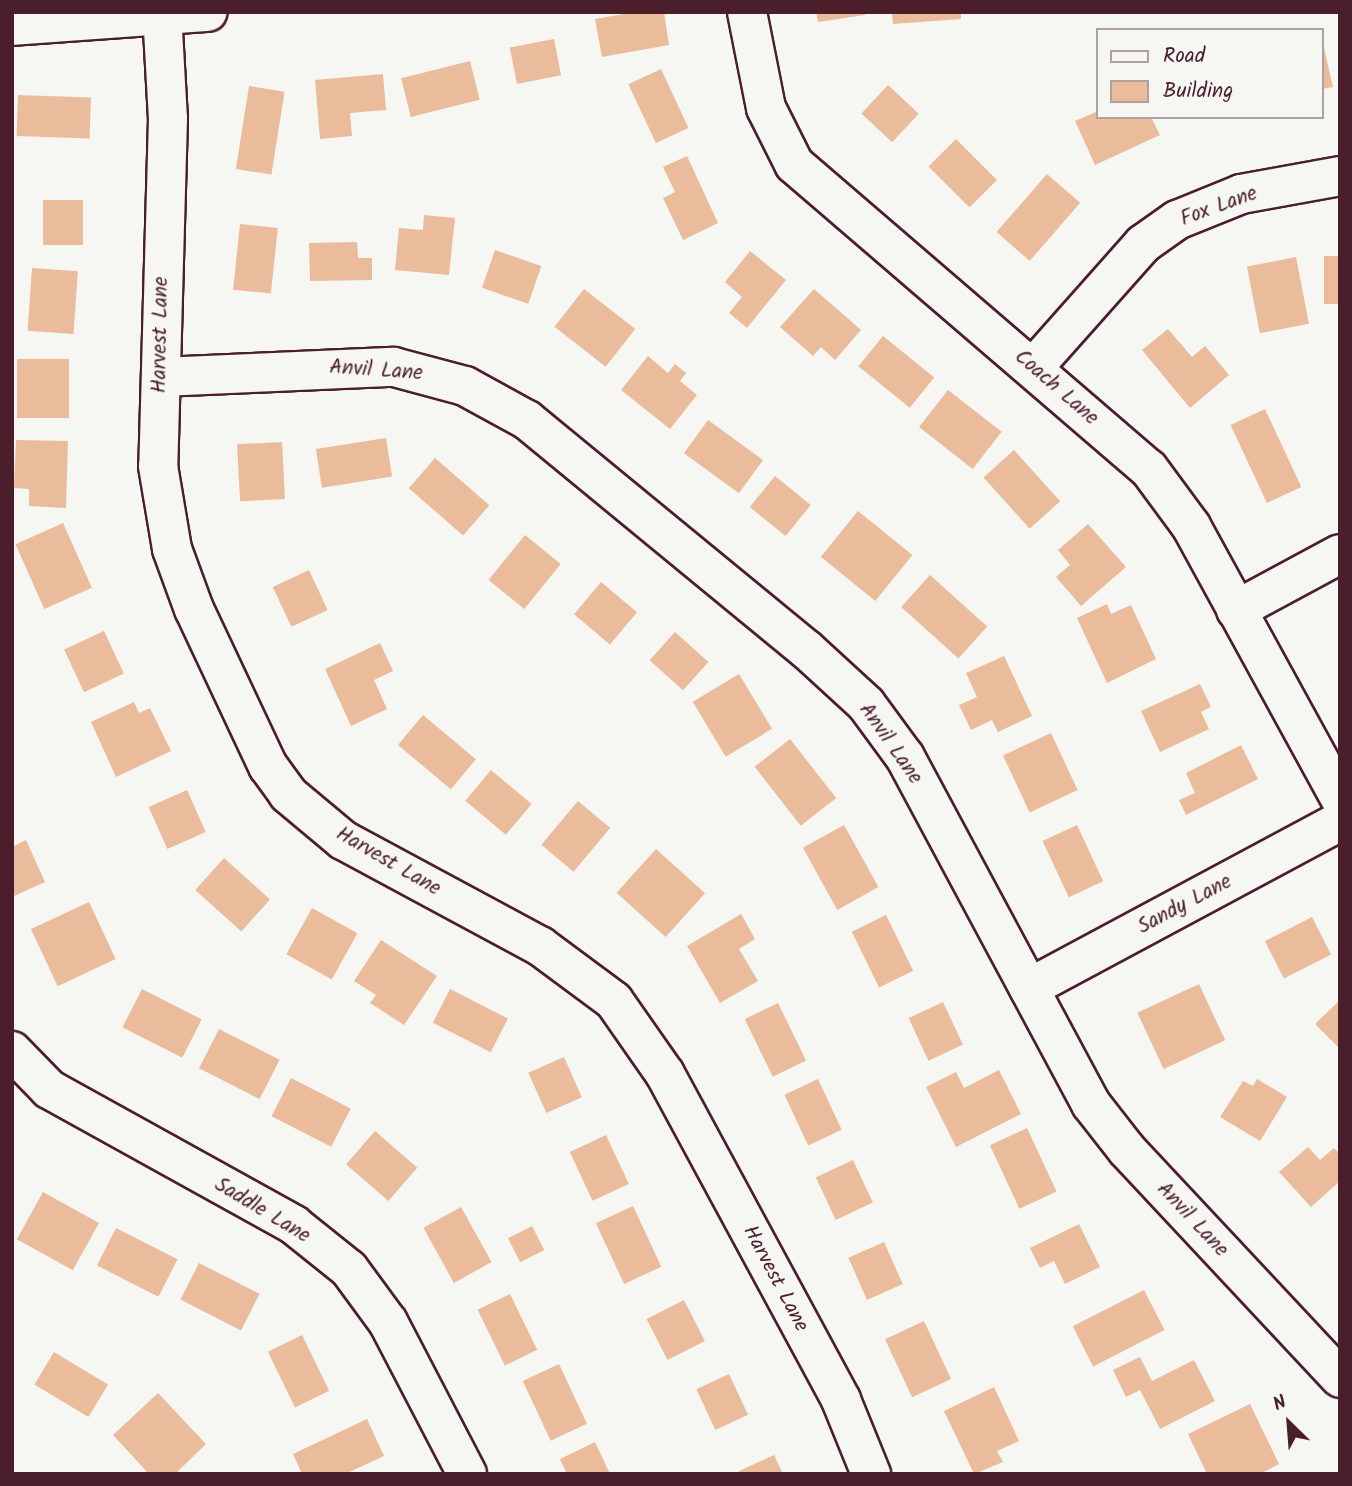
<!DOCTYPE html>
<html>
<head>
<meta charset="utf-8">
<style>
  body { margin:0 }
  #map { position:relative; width:1352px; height:1486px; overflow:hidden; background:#f6f6f2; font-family:Kalam,sans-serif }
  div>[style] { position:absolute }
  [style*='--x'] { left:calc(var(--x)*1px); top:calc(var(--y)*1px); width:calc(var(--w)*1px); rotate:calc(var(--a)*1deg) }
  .building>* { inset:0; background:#ebbc9b; transform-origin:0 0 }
  .roads { filter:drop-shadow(2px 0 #4a1f2b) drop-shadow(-2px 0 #4a1f2b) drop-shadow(0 2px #4a1f2b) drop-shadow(0 -2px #4a1f2b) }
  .minor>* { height:38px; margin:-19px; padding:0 19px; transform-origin:19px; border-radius:19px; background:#f6f6f2 }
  span { translate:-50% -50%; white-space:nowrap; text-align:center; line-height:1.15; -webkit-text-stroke:5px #f6f6f2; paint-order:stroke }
  .street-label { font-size:21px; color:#4a1f2b }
  .frame { position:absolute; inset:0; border:14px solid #4a1f2b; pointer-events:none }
  .legend { position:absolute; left:1096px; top:28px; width:228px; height:91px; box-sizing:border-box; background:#f6f6f2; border:2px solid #b1a0a2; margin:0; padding:9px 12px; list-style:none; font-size:21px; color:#4a1f2b }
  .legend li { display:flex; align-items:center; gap:14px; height:35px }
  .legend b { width:35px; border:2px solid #b1a0a2 }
  .north { position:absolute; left:1254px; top:1388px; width:70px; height:70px; -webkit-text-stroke:5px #f6f6f2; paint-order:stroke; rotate:335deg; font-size:19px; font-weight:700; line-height:28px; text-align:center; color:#4a1f2b }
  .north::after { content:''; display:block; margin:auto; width:24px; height:32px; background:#4a1f2b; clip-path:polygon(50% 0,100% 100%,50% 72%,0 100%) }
</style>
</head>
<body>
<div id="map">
  <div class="building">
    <i style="clip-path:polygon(635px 12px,664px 12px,669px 45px,602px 57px,595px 19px)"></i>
    <i style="clip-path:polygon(816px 12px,864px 12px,865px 15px,818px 22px)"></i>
    <i style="clip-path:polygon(892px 12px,961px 12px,961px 19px,893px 24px)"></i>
    <i style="left:554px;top:39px;width:37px;height:45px;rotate:79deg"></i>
    <i style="clip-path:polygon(1322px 39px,1333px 87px,1322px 89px)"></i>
    <i style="left:470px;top:61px;width:40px;height:71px;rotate:76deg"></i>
    <i style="left:661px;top:69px;width:65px;height:36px;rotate:65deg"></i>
    <i style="clip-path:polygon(383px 74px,386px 110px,350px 113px,352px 136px,320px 139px,315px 80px)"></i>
    <i style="left:888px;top:85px;width:42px;height:39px;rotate:43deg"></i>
    <i style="left:249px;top:86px;width:36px;height:84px;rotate:9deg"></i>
    <i style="left:18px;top:95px;width:73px;height:41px;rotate:2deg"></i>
    <i style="clip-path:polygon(1098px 111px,1098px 117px,1151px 117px,1160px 135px,1095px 165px,1075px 121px)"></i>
    <i style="left:956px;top:139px;width:58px;height:39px;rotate:45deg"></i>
    <i style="clip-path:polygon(687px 156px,718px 223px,683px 240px,663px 198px,675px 192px,663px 167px)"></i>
    <i style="left:1047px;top:174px;width:44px;height:77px;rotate:41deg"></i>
    <i style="left:43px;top:200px;width:40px;height:45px"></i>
    <i style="clip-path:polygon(424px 215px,455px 218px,449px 275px,395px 270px,399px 228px,423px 230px)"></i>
    <i style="left:240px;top:224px;width:38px;height:66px;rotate:6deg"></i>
    <i style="clip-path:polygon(357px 242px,358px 258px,372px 258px,372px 280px,310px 281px,309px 243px)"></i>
    <i style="left:495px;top:250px;width:49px;height:40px;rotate:19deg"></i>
    <i style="clip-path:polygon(750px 251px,786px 280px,747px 328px,729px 313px,742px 297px,725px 282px)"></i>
    <i style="left:1324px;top:256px;width:16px;height:48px"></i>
    <i style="left:1296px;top:257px;width:68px;height:50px;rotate:79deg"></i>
    <i style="left:32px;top:268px;width:46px;height:63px;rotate:4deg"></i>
    <i style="left:584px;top:289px;width:65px;height:48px;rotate:38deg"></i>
    <i style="clip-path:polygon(814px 289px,861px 330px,835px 360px,821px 347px,813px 356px,780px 327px)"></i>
    <i style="clip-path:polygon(1168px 329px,1192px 357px,1205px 346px,1229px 375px,1190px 408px,1142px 350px)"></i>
    <i style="left:883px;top:336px;width:66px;height:39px;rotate:39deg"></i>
    <i style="clip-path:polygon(648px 356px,668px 373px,675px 364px,686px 373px,680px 381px,697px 395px,670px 429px,621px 390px)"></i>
    <i style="left:17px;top:359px;width:52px;height:59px"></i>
    <i style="left:948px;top:390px;width:68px;height:47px;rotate:38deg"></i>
    <i style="left:1265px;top:409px;width:86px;height:38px;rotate:65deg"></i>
    <i style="left:708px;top:420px;width:68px;height:41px;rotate:36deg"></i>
    <i style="left:386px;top:438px;width:39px;height:71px;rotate:81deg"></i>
    <i style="clip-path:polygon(16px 440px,68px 441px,66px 508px,29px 506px,29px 489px,14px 488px)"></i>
    <i style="left:282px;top:442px;width:57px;height:45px;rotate:87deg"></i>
    <i style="left:1014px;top:450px;width:69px;height:41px;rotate:48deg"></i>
    <i style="left:435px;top:458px;width:72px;height:40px;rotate:41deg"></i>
    <i style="left:775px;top:476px;width:46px;height:40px;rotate:39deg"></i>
    <i style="left:858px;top:511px;width:70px;height:59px;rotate:39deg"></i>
    <i style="left:63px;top:523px;width:71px;height:52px;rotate:66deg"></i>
    <i style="clip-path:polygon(1088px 524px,1126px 567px,1081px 606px,1056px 577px,1070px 565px,1058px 550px)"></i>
    <i style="left:525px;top:535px;width:46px;height:58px;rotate:39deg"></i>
    <i style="left:309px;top:570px;width:44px;height:40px;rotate:65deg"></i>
    <i style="left:930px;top:575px;width:77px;height:43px;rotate:42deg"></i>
    <i style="left:601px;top:582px;width:47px;height:42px;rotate:40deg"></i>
    <i style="clip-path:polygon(1107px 604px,1111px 614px,1131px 605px,1156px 659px,1107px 683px,1077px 618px)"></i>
    <i style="left:104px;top:631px;width:47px;height:44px;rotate:65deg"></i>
    <i style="left:675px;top:632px;width:45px;height:38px;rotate:42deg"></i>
    <i style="clip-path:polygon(380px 643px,393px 671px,374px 680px,387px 709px,351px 726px,325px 669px)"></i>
    <i style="clip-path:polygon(1004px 656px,1032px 716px,998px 732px,992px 720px,971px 730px,959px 705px,977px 697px,966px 673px)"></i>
    <i style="left:739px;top:674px;width:64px;height:54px;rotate:59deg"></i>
    <i style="clip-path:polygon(1200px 684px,1211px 707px,1201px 712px,1209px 729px,1160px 752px,1141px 711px)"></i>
    <i style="clip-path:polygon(134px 702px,139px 713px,150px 708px,171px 751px,116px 777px,91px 722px)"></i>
    <i style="left:423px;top:715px;width:69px;height:39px;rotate:40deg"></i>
    <i style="left:1051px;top:733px;width:63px;height:53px;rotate:65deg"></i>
    <i style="left:790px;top:739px;width:75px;height:45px;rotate:52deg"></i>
    <i style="clip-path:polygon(1241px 745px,1258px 779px,1186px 815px,1179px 800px,1195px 793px,1186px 773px)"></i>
    <i style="left:491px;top:770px;width:53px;height:40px;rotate:40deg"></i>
    <i style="left:187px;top:790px;width:46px;height:42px;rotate:66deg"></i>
    <i style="left:578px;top:801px;width:42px;height:57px;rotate:40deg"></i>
    <i style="left:844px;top:825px;width:71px;height:47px;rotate:61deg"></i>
    <i style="left:1077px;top:825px;width:62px;height:38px;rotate:65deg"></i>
    <i style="clip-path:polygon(26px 840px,45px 882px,12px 897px,12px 847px)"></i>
    <i style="left:656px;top:849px;width:66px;height:59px;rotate:42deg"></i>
    <i style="left:224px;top:858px;width:62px;height:43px;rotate:42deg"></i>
    <i style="left:89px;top:902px;width:63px;height:64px;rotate:65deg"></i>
    <i style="left:312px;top:908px;width:52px;height:53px;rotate:29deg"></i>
    <i style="clip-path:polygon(741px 914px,755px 939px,739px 949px,758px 981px,720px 1003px,687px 946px)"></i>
    <i style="left:886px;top:915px;width:62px;height:38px;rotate:64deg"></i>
    <i style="left:1312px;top:917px;width:42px;height:53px;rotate:63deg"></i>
    <i style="clip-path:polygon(381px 940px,437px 976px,404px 1025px,370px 1003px,376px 995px,354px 981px)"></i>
    <i style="left:1199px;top:984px;width:62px;height:68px;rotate:65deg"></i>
    <i style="left:142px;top:989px;width:67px;height:43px;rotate:27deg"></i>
    <i style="left:450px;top:989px;width:65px;height:38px;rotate:27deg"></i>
    <i style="clip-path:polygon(1340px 1000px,1340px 1049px,1315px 1024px)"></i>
    <i style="left:943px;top:1002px;width:47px;height:38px;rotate:65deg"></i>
    <i style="left:778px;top:1003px;width:64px;height:37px;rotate:64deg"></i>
    <i style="left:219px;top:1029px;width:68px;height:44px;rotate:27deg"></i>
    <i style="left:564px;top:1057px;width:44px;height:39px;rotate:66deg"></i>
    <i style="clip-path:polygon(999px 1070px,1021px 1114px,956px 1147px,926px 1087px,956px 1072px,964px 1088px)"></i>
    <i style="left:291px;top:1078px;width:67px;height:43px;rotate:27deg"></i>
    <i style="left:818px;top:1079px;width:56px;height:37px;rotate:65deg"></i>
    <i style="clip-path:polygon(1257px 1079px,1287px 1097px,1260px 1141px,1220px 1117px,1243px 1081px,1253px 1086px)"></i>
    <i style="left:1027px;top:1128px;width:70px;height:41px;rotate:65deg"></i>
    <i style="left:375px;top:1131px;width:56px;height:44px;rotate:41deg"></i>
    <i style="left:606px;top:1135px;width:54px;height:40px;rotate:65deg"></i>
    <i style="clip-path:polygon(1308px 1147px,1320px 1160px,1334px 1148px,1340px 1154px,1340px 1181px,1311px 1207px,1279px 1172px)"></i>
    <i style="left:853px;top:1160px;width:47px;height:41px;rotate:65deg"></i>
    <i style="left:43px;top:1192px;width:64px;height:54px;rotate:29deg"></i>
    <i style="left:633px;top:1206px;width:67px;height:41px;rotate:65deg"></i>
    <i style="left:461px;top:1207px;width:63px;height:43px;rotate:61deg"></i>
    <i style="clip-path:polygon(1079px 1224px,1100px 1267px,1065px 1284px,1054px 1261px,1040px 1268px,1030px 1248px)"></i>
    <i style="left:532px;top:1226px;width:27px;height:27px;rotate:63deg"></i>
    <i style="left:116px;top:1228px;width:69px;height:42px;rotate:27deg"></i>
    <i style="left:884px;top:1242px;width:46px;height:39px;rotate:66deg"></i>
    <i style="left:199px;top:1263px;width:68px;height:41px;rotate:27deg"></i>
    <i style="left:1144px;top:1290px;width:45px;height:80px;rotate:63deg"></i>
    <i style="left:510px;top:1294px;width:62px;height:36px;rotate:64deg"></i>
    <i style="left:684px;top:1300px;width:46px;height:42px;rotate:63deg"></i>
    <i style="left:924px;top:1321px;width:64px;height:43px;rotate:65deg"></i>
    <i style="left:302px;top:1335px;width:62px;height:38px;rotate:64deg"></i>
    <i style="left:54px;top:1352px;width:63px;height:38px;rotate:31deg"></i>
    <i style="clip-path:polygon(1140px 1357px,1152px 1381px,1194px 1360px,1215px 1401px,1160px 1429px,1140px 1390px,1126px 1397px,1113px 1370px)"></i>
    <i style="left:559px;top:1364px;width:66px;height:40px;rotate:65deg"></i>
    <i style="left:729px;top:1374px;width:45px;height:36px;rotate:65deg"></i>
    <i style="clip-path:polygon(994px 1387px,1019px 1441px,997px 1451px,1003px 1462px,974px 1474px,944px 1411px)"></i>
    <i style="clip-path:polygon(158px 1393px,206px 1444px,175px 1474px,149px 1474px,113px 1435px)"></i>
    <i style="clip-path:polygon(1250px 1404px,1279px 1464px,1260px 1474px,1207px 1474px,1188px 1434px)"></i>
    <i style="clip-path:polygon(367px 1419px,384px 1456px,345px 1474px,302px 1474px,293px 1454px)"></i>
    <i style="clip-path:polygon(595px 1442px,610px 1474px,567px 1474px,560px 1459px)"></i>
    <i style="clip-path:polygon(774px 1455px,783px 1474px,740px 1474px,739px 1471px)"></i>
  </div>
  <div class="roads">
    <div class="minor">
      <i style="--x:162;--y:12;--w:106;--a:86.8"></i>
      <i style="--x:168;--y:118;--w:348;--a:91.6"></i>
      <i style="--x:158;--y:466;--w:84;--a:80.4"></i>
      <i style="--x:172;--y:549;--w:64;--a:69.9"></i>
      <i style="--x:194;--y:609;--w:174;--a:64.8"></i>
      <i style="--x:268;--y:766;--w:34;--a:54"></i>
      <i style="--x:288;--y:794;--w:72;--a:39.9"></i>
      <i style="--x:343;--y:840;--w:224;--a:28.3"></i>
      <i style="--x:540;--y:946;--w:92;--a:36.6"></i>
      <i style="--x:614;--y:1001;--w:89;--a:55.1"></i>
      <i style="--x:665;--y:1074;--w:370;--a:61.6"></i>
      <i style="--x:841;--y:1400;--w:80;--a:67.9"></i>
      <i style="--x:747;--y:12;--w:98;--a:78.8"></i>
      <i style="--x:766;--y:108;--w:63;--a:63.4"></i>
      <i style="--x:794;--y:164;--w:468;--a:40.7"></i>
      <i style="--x:1149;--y:469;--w:71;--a:53.6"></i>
      <i style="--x:1191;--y:526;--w:310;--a:61.3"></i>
      <i style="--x:12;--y:26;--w:196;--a:-4.1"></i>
      <i style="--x:1033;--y:368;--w:166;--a:-48.4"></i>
      <i style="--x:1143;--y:244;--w:42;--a:-35.2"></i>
      <i style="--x:1177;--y:220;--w:69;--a:-22.1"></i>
      <i style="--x:1241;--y:194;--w:101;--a:-10.3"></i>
      <i style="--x:161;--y:377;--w:233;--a:-2.5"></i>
      <i style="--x:394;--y:367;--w:73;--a:15"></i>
      <i style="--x:465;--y:386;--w:71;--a:28.7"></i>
      <i style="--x:527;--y:420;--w:361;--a:39.4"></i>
      <i style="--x:806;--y:649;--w:81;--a:42.5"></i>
      <i style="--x:866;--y:704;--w:66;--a:53.7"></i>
      <i style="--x:905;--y:757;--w:394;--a:61.8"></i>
      <i style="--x:1091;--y:1104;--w:58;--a:52"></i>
      <i style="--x:1127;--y:1150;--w:312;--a:46.9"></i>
      <i style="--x:1236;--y:610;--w:118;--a:-28.3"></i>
      <i style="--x:1029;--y:988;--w:353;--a:-28.2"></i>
      <i style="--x:12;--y:1051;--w:53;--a:45.8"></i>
      <i style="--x:49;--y:1089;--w:280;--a:29"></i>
      <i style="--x:294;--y:1225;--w:70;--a:38.7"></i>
      <i style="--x:349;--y:1269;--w:66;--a:53.7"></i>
      <i style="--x:388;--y:1322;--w:171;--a:62.5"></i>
    </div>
  </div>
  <div class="street-label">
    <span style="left:1219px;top:207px;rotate:-20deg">Fox Lane</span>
    <span style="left:161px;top:335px;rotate:-89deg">Harvest Lane</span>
    <span style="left:376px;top:371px;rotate:4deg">Anvil Lane</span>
    <span style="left:1056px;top:388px;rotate:41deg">Coach Lane</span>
    <span style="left:890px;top:744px;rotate:55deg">Anvil Lane</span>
    <span style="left:388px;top:862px;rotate:30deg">Harvest Lane</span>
    <span style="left:1185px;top:905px;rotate:-28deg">Sandy Lane</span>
    <span style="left:262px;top:1211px;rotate:31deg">Saddle Lane</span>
    <span style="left:1192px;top:1220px;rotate:47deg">Anvil Lane</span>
    <span style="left:775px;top:1279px;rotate:62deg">Harvest Lane</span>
  </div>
  <div class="frame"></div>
  <ul class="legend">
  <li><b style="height:9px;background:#f6f6f2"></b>Road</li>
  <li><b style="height:19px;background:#ebbc9b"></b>Building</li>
  </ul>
  <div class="north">N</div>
</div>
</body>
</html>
